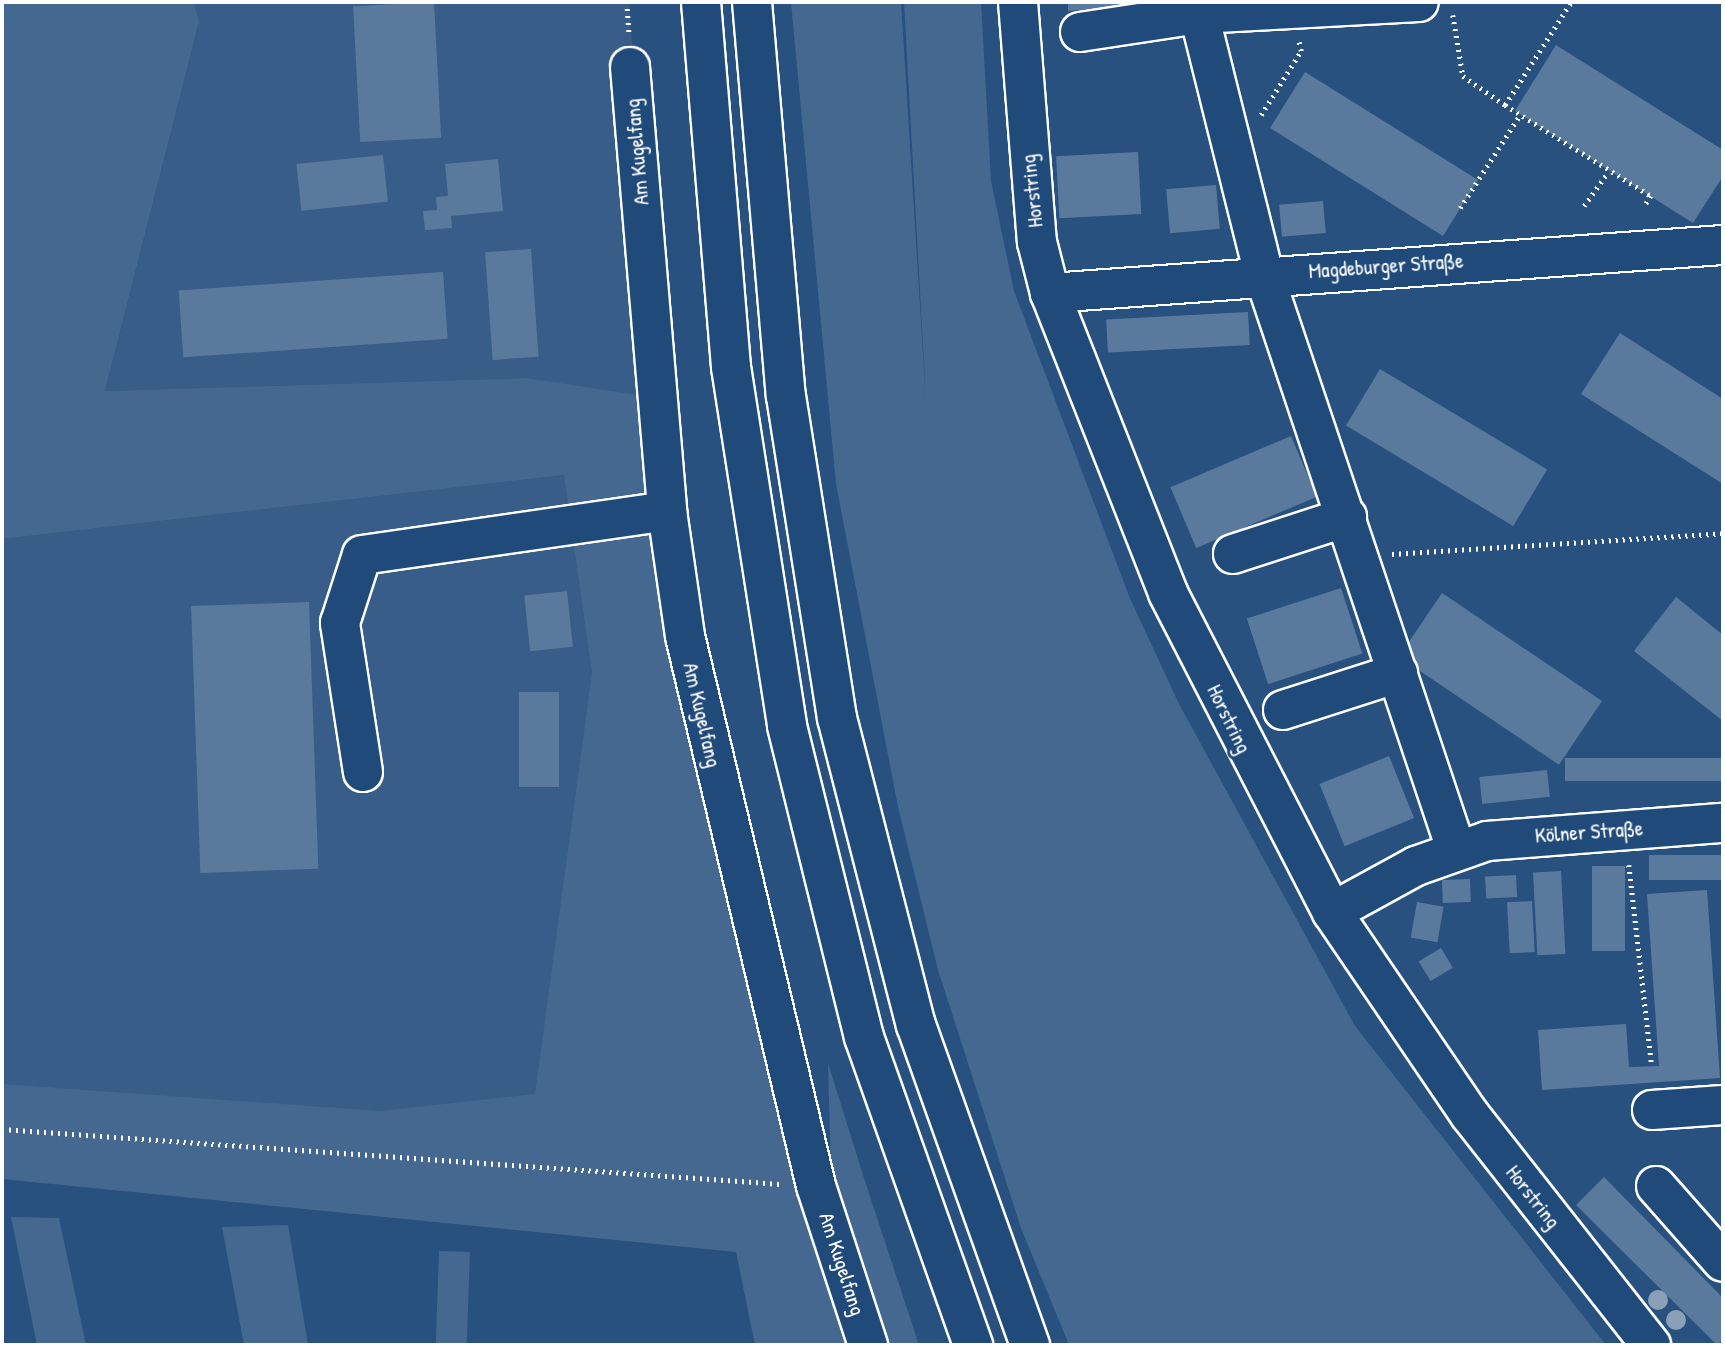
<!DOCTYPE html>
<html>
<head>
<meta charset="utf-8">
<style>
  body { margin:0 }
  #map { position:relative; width:1725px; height:1347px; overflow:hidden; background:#28517f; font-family:"Patrick Hand",sans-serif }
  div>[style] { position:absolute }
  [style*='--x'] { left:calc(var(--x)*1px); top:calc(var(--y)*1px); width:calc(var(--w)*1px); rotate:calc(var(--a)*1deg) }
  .built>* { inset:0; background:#375d88 }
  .green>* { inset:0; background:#446890; transform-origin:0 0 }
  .building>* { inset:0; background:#5a7a9d; transform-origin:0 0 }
  .path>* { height:4.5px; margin-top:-2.25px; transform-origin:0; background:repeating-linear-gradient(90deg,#fff 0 2px,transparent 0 7px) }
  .roads { filter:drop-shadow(2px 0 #fff) drop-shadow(-2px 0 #fff) drop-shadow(0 2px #fff) drop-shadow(0 -2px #fff) }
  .minor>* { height:38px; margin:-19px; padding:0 19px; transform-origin:19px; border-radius:19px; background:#1f4a7a }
  .highway>* { height:38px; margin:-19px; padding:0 19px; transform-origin:19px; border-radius:19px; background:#1f4a7a }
  .trees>* { width:20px; height:20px; margin:-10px; border-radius:50%; background:#8aa0b9 }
  span { translate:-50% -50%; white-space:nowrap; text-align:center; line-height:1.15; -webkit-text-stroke:6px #1f4a7a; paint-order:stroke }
  .street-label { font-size:21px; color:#fff }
  .frame { position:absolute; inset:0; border:4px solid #fff; pointer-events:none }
</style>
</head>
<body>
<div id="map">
  <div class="built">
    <i style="clip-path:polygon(194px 2px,629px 2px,667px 511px,816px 1186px,2px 1129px,2px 539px,564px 475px,526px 378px,105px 391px,199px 23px)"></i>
  </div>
  <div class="green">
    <i style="clip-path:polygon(2px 2px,194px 2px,199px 22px,105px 391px,526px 378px,657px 398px,667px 511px,868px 1345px,755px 1345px,736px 1252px,2px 1179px,2px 1084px,380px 1111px,535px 1094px,592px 673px,564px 475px,2px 539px)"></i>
    <i style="clip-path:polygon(791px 2px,901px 2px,927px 418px,904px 2px,981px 2px,991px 181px,1014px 291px,1129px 596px,1179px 704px,1355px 1026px,1606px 1345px,1069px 1345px,1021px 1228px,938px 970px,898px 807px,836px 484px)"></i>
    <i style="clip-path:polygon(828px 1063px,863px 1175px,919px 1345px,886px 1345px,831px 1174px)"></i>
    <i style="clip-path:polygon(11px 1217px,59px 1218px,86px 1345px,37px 1345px)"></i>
    <i style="clip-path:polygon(288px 1225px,308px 1345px,244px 1345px,222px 1227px)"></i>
    <i style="left:439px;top:1251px;width:31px;height:96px;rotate:2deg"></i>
  </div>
  <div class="building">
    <i style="left:434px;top:2px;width:136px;height:81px;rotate:87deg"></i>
    <i style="clip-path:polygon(1068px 2px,1155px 2px,1156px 4px,1068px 11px)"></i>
    <i style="clip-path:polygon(1556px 45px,1723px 150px,1723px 176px,1693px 223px,1515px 111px)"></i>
    <i style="left:1305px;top:72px;width:204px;height:66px;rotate:32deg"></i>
    <i style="left:1138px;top:152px;width:62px;height:82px;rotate:87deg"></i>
    <i style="left:383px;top:155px;width:47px;height:87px;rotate:84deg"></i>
    <i style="clip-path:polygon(498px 159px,503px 211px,451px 216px,452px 228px,425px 230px,423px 211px,437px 210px,436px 197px,448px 196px,445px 164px)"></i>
    <i style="left:1216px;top:185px;width:44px;height:50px;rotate:85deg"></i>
    <i style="left:1323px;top:201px;width:32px;height:44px;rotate:85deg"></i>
    <i style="left:531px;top:249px;width:108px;height:46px;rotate:86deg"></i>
    <i style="left:443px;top:272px;width:67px;height:265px;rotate:86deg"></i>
    <i style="left:1248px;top:312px;width:33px;height:142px;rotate:87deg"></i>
    <i style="clip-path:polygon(1620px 333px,1723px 399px,1723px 484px,1581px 394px)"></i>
    <i style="left:1380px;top:369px;width:195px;height:66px;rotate:31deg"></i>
    <i style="left:1291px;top:436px;width:66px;height:131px;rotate:67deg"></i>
    <i style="left:1341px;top:588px;width:69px;height:99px;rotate:72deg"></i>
    <i style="left:567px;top:591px;width:56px;height:43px;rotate:84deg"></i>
    <i style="left:1442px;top:593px;width:193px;height:77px;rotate:34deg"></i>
    <i style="clip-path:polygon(1676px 597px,1723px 635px,1723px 721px,1634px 651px)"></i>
    <i style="left:309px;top:602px;width:267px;height:118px;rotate:88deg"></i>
    <i style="left:519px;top:692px;width:40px;height:95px"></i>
    <i style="left:1389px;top:756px;width:67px;height:75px;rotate:68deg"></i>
    <i style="left:1723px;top:758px;width:23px;height:158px;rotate:90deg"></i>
    <i style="left:1547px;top:770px;width:27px;height:68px;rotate:84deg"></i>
    <i style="left:1723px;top:855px;width:25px;height:74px;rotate:90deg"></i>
    <i style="left:1592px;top:866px;width:33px;height:85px"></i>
    <i style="left:1561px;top:871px;width:83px;height:28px;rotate:87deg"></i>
    <i style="left:1516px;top:875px;width:22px;height:31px;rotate:87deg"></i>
    <i style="left:1470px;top:879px;width:23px;height:28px;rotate:88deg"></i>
    <i style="clip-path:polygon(1707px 890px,1720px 1078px,1542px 1090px,1538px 1030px,1626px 1024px,1629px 1067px,1659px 1066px,1647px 894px)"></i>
    <i style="left:1532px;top:901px;width:51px;height:25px;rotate:87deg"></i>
    <i style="left:1417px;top:902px;width:27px;height:36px;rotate:10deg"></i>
    <i style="left:1441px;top:948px;width:23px;height:26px;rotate:59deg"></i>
    <i style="clip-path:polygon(1604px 1177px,1723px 1298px,1723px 1339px,1717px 1345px,1576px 1205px)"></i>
  </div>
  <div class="path">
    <i style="--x:627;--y:2;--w:30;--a:86"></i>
    <i style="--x:1453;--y:15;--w:62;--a:80.7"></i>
    <i style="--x:1463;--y:76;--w:51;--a:34.6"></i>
    <i style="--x:1505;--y:105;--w:122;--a:-57.3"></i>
    <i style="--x:1505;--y:105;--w:172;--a:31.9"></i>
    <i style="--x:1651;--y:196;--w:13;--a:122"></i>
    <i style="--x:1261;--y:115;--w:75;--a:-58"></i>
    <i style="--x:1301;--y:51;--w:9;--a:-103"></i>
    <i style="--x:1584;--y:206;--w:42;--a:-54.8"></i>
    <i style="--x:1460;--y:208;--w:111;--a:-57.2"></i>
    <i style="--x:1392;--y:554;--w:332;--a:-3.6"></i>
    <i style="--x:1629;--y:865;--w:202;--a:83.5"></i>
    <i style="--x:2;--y:1129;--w:780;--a:4.04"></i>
  </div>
  <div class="roads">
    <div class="minor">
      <i style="--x:1018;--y:2;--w:241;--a:85.5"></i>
      <i style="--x:1037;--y:242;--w:53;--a:75.7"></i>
      <i style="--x:1050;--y:293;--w:322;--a:68.5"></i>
      <i style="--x:1168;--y:593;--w:359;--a:62.8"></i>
      <i style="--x:1332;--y:912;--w:245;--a:55.8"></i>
      <i style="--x:1470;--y:1115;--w:293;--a:51.8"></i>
      <i style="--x:1196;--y:2;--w:281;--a:76"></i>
      <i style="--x:1264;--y:275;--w:605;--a:71.51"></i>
      <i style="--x:1080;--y:32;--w:120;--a:-8.6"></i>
      <i style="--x:1199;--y:14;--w:220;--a:-3.1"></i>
      <i style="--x:630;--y:67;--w:446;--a:85.2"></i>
      <i style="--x:667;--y:511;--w:126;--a:81.8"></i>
      <i style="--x:685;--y:636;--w:565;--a:76.6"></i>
      <i style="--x:816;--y:1186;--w:167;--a:71.9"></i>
      <i style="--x:1050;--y:293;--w:675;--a:-4.08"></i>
      <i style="--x:1233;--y:554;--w:120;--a:-18"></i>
      <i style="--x:1283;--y:710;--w:121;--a:-17.8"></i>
      <i style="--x:363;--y:772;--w:151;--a:-98.8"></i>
      <i style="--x:340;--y:623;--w:71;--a:-72.1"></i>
      <i style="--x:362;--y:555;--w:308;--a:-8.2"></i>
      <i style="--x:1332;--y:912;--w:96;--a:-28.7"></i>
      <i style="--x:1416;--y:866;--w:75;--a:-19.4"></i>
      <i style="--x:1487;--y:841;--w:237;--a:-4.4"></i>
      <i style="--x:1652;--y:1110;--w:71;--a:-4"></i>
      <i style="--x:1656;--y:1186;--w:101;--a:48.6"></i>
    </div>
    <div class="highway">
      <i style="--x:701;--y:2;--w:366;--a:85.3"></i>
      <i style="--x:731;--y:367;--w:363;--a:81.1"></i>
      <i style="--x:787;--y:726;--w:320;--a:76.1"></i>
      <i style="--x:864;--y:1037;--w:327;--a:70.5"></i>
      <i style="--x:752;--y:2;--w:395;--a:85.1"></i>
      <i style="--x:786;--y:396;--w:326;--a:81"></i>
      <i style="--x:837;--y:718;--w:317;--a:75.6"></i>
      <i style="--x:916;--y:1025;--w:340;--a:70.4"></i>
    </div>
  </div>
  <div class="trees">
    <i style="left:1658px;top:1300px"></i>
    <i style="left:1676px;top:1320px"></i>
  </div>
  <div class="street-label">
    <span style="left:637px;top:152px;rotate:-95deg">Am Kugelfang</span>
    <span style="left:1032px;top:191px;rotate:-96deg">Horstring</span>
    <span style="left:1386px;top:266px;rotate:-4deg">Magdeburger Straße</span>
    <span style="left:702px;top:715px;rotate:77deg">Am Kugelfang</span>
    <span style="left:1229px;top:719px;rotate:64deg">Horstring</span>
    <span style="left:1589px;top:832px;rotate:-4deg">Kölner Straße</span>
    <span style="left:1533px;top:1197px;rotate:52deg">Horstring</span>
    <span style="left:842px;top:1264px;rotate:72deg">Am Kugelfang</span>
  </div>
  <div class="frame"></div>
</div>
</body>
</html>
